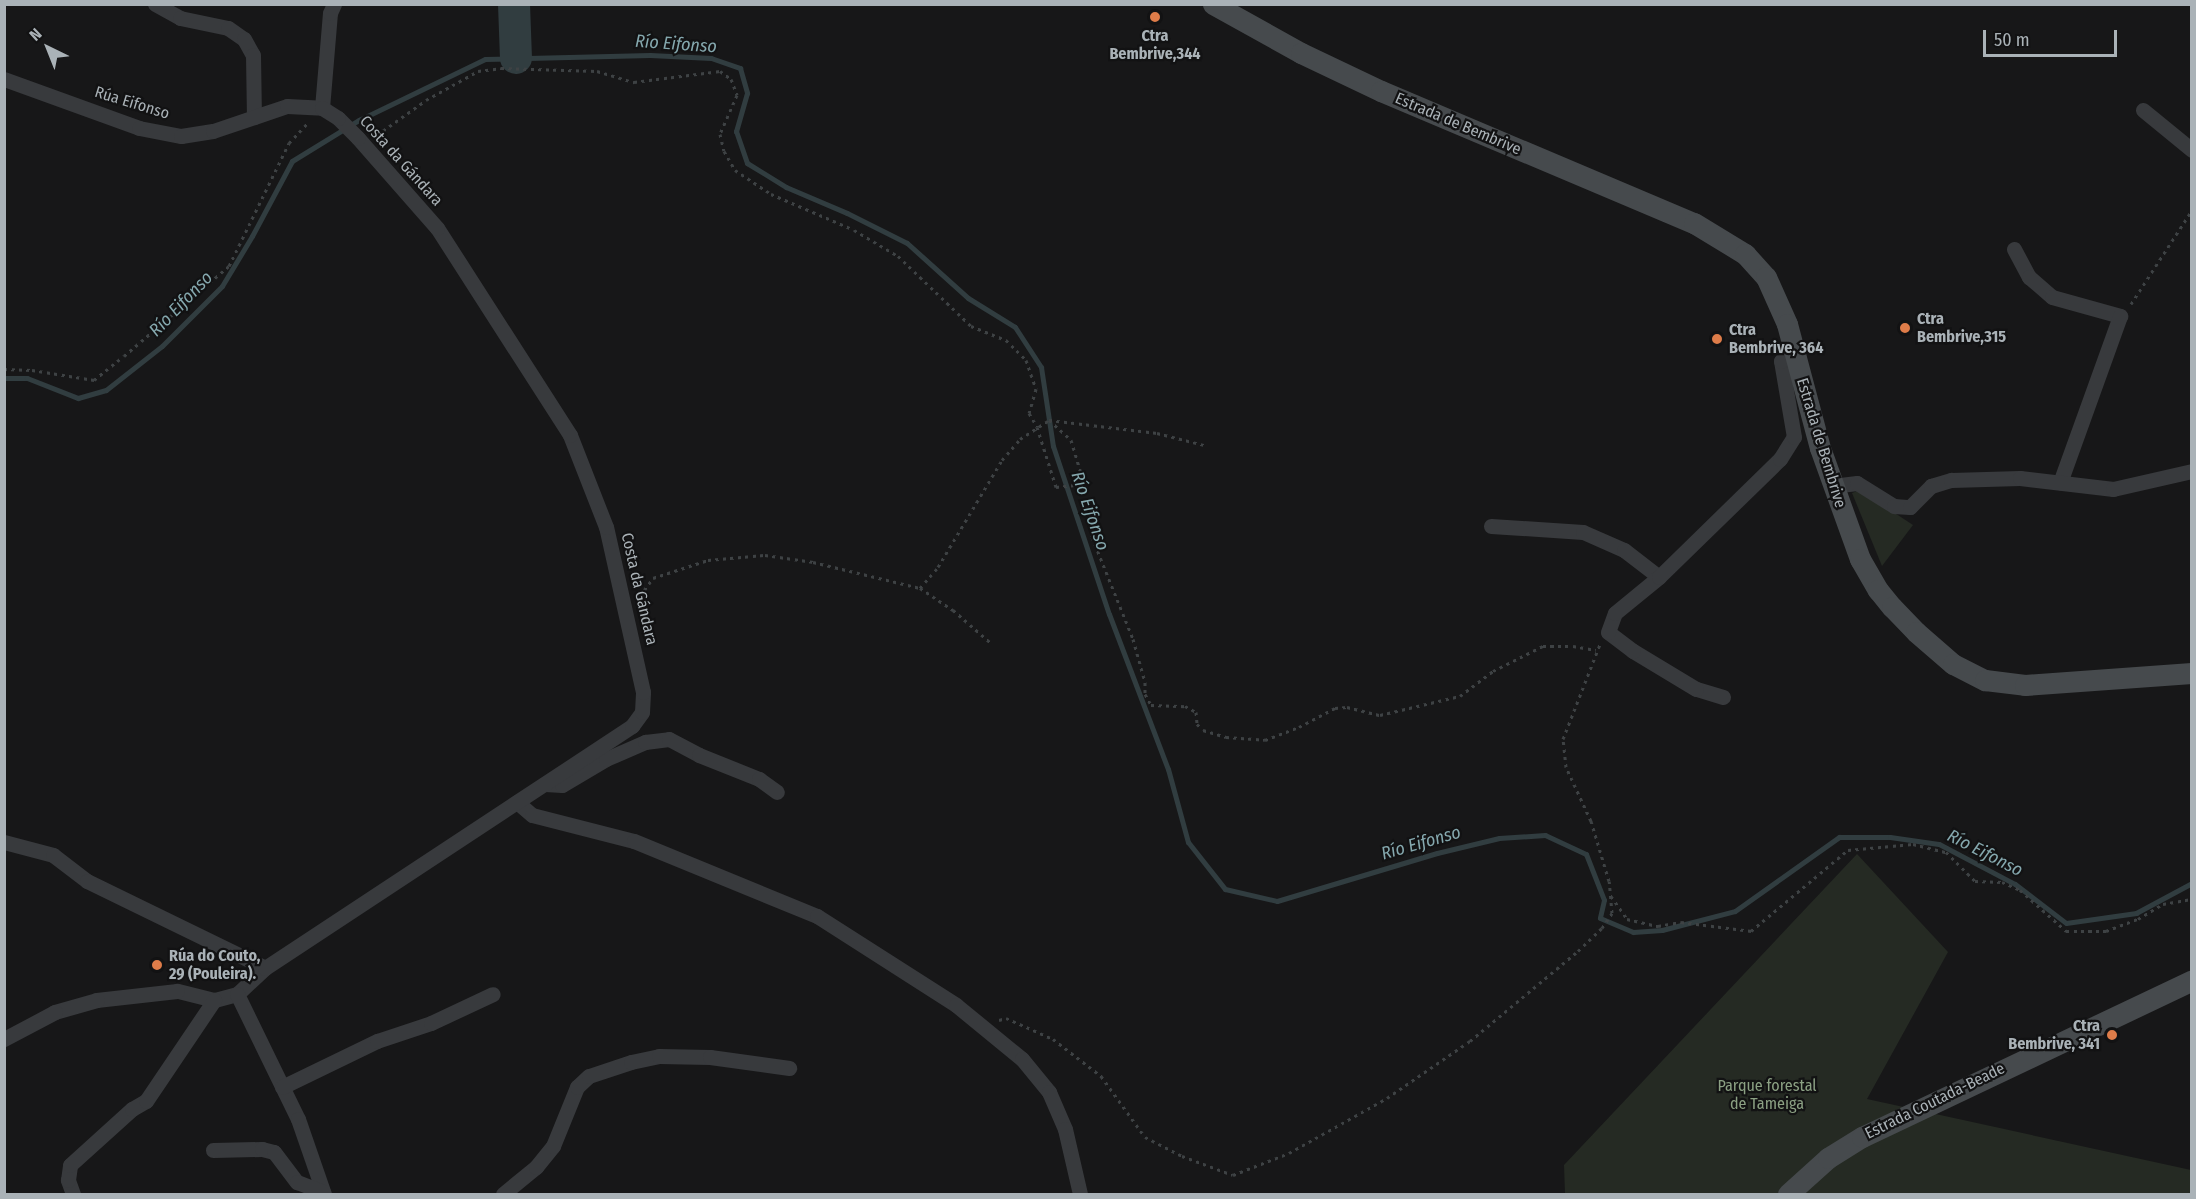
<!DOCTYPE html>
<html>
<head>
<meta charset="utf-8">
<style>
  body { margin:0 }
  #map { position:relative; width:2196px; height:1199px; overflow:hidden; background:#171718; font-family:"Fira Sans Condensed",sans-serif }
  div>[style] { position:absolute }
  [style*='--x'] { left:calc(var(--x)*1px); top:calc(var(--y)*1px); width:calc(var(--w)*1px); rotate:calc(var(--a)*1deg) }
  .green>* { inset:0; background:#252a23 }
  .stream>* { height:5px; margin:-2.5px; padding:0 2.5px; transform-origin:2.5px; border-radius:2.5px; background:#313d40 }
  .river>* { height:32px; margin:-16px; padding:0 16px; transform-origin:16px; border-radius:16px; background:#313d40 }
  .path>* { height:3px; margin-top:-1.5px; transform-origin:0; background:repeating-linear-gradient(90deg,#3e4244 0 3px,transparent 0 7.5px) }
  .street>* { height:15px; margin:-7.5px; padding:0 7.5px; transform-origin:7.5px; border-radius:7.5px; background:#383a3d }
  .secondary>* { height:21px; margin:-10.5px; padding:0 10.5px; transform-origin:10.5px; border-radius:10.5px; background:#464a4d }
  .dots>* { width:16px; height:16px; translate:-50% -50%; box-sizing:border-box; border:3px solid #121213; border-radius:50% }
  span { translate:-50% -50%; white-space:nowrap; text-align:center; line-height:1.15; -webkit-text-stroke:4.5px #121213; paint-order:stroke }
  .poi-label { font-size:16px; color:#aab2b7; font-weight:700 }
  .left { translate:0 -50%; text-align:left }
  .right { translate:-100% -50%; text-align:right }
  .street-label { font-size:16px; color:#aab2b7 }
  .park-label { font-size:16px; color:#8ba083 }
  .water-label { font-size:18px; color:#85a8ae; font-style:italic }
  .frame { position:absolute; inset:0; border:6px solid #aab2b7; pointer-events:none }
  .north { position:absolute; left:18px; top:18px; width:60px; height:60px; -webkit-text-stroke:4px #121213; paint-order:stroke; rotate:317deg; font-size:16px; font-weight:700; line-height:24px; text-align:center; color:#aab2b7 }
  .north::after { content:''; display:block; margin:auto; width:21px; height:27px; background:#aab2b7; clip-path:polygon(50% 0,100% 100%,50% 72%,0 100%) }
  .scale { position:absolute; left:1983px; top:30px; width:134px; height:27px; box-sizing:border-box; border:3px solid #aab2b7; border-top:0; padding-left:8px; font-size:18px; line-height:21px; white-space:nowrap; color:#aab2b7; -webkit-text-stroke:4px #121213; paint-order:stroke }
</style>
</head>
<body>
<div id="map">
  <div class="green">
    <i style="clip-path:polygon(1860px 490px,1913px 525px,1882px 566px,1852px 493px)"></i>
    <i style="clip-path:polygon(1857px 854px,1948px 952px,1867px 1099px,2191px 1170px,2192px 1194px,1565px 1194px,1564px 1165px)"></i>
  </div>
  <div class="stream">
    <i style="--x:4;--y:378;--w:23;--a:0"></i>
    <i style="--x:27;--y:378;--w:55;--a:21.4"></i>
    <i style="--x:78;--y:398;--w:29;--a:-16"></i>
    <i style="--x:106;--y:390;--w:71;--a:-38.2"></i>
    <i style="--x:162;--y:346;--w:85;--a:-45"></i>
    <i style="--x:222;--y:286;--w:58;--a:-59"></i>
    <i style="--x:252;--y:236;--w:85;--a:-61.9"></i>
    <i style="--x:292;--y:161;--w:79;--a:-31.5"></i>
    <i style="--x:359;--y:120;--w:140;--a:-25.8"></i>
    <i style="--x:485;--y:59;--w:165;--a:-1.4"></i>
    <i style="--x:650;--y:55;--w:61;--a:2.8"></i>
    <i style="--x:711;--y:58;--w:31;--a:19"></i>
    <i style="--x:740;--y:68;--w:26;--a:74"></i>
    <i style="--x:747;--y:93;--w:40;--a:106"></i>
    <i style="--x:736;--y:131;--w:34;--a:71"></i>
    <i style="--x:747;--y:163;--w:46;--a:31.6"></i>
    <i style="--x:786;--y:187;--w:66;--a:23.1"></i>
    <i style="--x:847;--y:213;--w:67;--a:26.6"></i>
    <i style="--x:907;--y:243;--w:82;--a:42"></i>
    <i style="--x:968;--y:298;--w:55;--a:31.7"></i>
    <i style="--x:1015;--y:327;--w:48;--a:57"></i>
    <i style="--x:1041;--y:367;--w:80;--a:81.4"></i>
    <i style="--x:1053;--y:446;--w:177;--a:71.6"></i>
    <i style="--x:1109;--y:614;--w:166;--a:69.2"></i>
    <i style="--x:1168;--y:769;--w:76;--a:74.7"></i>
    <i style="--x:1188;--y:842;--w:60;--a:51.8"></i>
    <i style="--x:1225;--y:889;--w:53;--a:13"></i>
    <i style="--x:1277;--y:901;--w:167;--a:-16.7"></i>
    <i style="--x:1437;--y:853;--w:64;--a:-13.6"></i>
    <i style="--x:1499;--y:838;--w:46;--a:-3.7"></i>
    <i style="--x:1545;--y:835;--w:45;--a:24.9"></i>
    <i style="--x:1586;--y:854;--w:49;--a:68.6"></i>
    <i style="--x:1604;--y:900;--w:18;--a:103"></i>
    <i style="--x:1600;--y:918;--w:36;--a:23"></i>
    <i style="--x:1633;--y:932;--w:29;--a:-4"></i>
    <i style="--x:1662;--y:930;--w:75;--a:-14.6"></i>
    <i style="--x:1735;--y:911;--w:128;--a:-35.4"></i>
    <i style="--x:1839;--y:837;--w:51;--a:0"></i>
    <i style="--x:1890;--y:837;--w:49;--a:8.1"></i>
    <i style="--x:1939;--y:844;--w:86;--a:27.8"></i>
    <i style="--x:2015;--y:884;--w:64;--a:37.4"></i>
    <i style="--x:2066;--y:923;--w:71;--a:-8.1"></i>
    <i style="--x:2136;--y:913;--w:64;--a:-28.2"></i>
  </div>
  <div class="river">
    <i style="--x:514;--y:4;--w:54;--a:87.9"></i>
  </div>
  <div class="path">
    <i style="--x:377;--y:135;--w:60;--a:-35.5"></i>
    <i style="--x:426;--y:100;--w:60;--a:-29.1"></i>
    <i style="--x:478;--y:71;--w:23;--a:-7"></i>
    <i style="--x:501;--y:68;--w:96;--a:1.8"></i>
    <i style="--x:597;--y:71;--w:39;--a:17"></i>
    <i style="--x:634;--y:82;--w:87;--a:-7.3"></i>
    <i style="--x:720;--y:71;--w:14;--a:36"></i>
    <i style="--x:731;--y:79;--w:17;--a:69"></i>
    <i style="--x:737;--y:95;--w:43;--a:113.6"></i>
    <i style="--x:720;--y:134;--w:17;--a:77"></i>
    <i style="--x:724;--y:151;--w:22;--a:60"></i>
    <i style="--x:735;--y:170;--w:43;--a:33.7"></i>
    <i style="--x:771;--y:194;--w:90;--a:23.4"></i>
    <i style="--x:854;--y:230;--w:51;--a:30.6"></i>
    <i style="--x:898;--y:256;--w:101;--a:43.8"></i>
    <i style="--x:971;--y:326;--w:38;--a:22"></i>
    <i style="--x:1006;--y:340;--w:28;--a:45"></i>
    <i style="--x:1026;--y:360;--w:31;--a:71"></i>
    <i style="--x:1036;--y:389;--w:25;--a:106"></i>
    <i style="--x:1029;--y:413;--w:16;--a:60"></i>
    <i style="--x:1037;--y:427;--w:63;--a:72.4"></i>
    <i style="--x:1056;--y:487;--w:27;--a:-6"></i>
    <i style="--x:2131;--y:304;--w:112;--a:-57"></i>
    <i style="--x:4;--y:369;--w:28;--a:2"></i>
    <i style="--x:32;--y:370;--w:63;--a:9.2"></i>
    <i style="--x:94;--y:380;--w:38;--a:-39"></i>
    <i style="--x:124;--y:356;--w:138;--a:-40.6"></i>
    <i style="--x:229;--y:266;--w:137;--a:-64"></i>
    <i style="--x:289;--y:143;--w:26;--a:-47"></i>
    <i style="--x:1049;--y:420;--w:30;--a:42"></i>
    <i style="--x:1071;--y:440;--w:84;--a:73.3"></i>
    <i style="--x:1095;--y:520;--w:17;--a:100"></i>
    <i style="--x:1092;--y:537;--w:110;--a:68.1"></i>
    <i style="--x:1133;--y:639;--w:45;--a:74.4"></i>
    <i style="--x:1145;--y:682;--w:12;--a:90"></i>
    <i style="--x:1145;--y:694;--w:13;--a:61"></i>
    <i style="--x:1151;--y:705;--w:34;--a:2"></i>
    <i style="--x:1185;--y:706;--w:13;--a:29"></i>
    <i style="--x:1196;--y:712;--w:12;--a:85"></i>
    <i style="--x:1197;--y:724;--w:8;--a:45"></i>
    <i style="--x:1203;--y:730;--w:24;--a:17"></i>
    <i style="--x:1226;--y:737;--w:39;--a:4"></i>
    <i style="--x:1265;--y:740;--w:36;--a:-21"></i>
    <i style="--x:1299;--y:727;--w:41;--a:-27.8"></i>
    <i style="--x:1335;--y:708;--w:12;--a:-5"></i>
    <i style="--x:1347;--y:707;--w:34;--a:14"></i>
    <i style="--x:1380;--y:715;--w:82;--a:-13.4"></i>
    <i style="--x:1460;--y:696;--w:41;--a:-37.1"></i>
    <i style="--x:1493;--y:671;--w:56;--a:-26.6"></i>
    <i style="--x:1543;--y:646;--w:30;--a:0"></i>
    <i style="--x:1573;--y:646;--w:23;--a:10"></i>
    <i style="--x:920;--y:588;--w:40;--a:34"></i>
    <i style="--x:953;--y:610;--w:50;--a:41"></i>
    <i style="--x:640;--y:596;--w:22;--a:-54"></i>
    <i style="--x:653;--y:578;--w:58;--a:-18.1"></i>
    <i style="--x:708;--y:560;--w:57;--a:-5"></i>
    <i style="--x:765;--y:555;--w:49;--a:8.3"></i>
    <i style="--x:813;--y:562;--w:110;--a:13.7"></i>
    <i style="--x:920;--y:588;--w:28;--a:-49"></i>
    <i style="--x:938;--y:567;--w:125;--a:-59.1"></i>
    <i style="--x:1002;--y:460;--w:28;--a:-49"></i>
    <i style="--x:1020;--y:439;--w:35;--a:-33"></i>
    <i style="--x:1049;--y:420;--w:109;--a:6.9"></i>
    <i style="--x:1157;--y:433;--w:49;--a:14.3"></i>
    <i style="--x:1611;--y:896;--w:28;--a:55"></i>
    <i style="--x:1627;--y:919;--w:32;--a:13"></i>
    <i style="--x:1658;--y:926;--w:23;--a:-10"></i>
    <i style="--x:1681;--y:922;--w:71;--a:7.3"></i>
    <i style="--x:1751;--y:931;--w:126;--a:-39.9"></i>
    <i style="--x:1848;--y:850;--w:65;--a:-5.3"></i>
    <i style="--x:1913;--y:844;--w:34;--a:14"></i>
    <i style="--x:1946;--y:852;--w:41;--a:45"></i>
    <i style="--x:1975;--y:881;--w:27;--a:2"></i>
    <i style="--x:2002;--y:882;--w:20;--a:24"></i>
    <i style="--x:2020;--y:890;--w:62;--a:41.7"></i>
    <i style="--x:2066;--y:931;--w:40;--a:0"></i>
    <i style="--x:2106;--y:931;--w:34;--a:-21"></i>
    <i style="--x:2138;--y:919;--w:29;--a:-31"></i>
    <i style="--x:2163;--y:904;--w:29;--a:-10"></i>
    <i style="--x:999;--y:1020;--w:7;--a:-16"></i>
    <i style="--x:1006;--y:1018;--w:51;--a:24.1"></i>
    <i style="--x:1053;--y:1039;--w:61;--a:37.6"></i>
    <i style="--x:1101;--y:1076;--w:75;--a:54.2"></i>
    <i style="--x:1145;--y:1137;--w:42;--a:27.2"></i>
    <i style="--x:1182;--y:1156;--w:54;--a:20.4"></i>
    <i style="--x:1233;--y:1175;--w:60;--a:-21.4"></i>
    <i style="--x:1289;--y:1153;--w:112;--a:-29.3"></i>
    <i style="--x:1387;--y:1098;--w:101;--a:-34.5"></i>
    <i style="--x:1470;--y:1041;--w:141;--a:-39.8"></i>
    <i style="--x:1578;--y:951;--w:33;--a:-44"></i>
    <i style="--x:1602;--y:928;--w:18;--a:-56"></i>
    <i style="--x:1612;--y:913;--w:32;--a:-95"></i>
    <i style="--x:1609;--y:881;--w:63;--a:-106.7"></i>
    <i style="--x:1591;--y:821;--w:60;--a:-114.8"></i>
    <i style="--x:1566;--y:767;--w:28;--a:-96"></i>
    <i style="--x:1563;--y:739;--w:102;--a:-68.7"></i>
  </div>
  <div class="street">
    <i style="--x:155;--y:4;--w:29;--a:29"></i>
    <i style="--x:180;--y:18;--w:49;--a:11.8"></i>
    <i style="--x:228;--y:28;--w:19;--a:35"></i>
    <i style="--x:244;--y:39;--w:18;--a:61"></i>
    <i style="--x:253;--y:55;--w:62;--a:89.1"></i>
    <i style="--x:4;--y:79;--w:144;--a:19.9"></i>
    <i style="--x:139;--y:128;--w:43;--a:10.8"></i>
    <i style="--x:181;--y:136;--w:32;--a:-9"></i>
    <i style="--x:213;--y:131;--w:78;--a:-18.7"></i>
    <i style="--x:287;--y:106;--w:35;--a:3"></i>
    <i style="--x:322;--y:108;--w:95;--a:-85.2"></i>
    <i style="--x:330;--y:13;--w:10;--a:-66"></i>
    <i style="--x:2143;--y:110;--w:63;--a:39.2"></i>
    <i style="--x:2014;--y:249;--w:32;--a:62"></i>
    <i style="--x:2029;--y:277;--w:30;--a:41"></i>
    <i style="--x:2052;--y:297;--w:71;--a:15.6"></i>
    <i style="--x:2120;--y:316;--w:177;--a:109.8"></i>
    <i style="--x:1832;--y:486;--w:25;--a:-7"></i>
    <i style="--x:1857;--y:483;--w:44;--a:31.9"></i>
    <i style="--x:1894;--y:506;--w:16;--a:4"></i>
    <i style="--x:1910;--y:507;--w:30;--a:-45"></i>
    <i style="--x:1931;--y:486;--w:21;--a:-17"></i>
    <i style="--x:1951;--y:480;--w:69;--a:-1.7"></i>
    <i style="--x:2020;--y:478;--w:94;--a:6.7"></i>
    <i style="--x:2113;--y:489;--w:81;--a:-12.8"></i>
    <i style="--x:1491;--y:526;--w:92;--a:3.7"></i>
    <i style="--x:1583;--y:532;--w:45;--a:23.7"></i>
    <i style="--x:1624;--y:550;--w:44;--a:37.6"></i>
    <i style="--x:1723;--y:697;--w:28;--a:-163"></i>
    <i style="--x:1696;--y:689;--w:74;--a:-148.9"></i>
    <i style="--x:1633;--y:651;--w:31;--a:-143"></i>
    <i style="--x:1608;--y:632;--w:20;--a:-70"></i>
    <i style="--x:1615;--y:613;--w:57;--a:-39.3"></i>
    <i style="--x:1659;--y:577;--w:169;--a:-44.3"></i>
    <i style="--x:1780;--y:459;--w:26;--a:-58"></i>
    <i style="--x:1794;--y:437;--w:77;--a:-99.7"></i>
    <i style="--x:1781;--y:361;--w:18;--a:-49"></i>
    <i style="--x:545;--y:784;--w:17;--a:3"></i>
    <i style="--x:562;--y:785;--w:51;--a:-30.6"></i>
    <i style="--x:606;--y:759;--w:43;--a:-23.6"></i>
    <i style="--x:645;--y:742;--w:24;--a:-7"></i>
    <i style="--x:669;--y:739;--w:34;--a:28"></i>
    <i style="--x:699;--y:755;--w:65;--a:21.8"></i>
    <i style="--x:759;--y:779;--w:22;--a:36"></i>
    <i style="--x:517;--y:802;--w:20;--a:41"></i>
    <i style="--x:532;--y:815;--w:105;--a:14.3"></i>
    <i style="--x:634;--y:841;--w:198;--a:22.3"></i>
    <i style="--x:817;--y:916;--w:165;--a:32.6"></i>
    <i style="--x:956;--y:1005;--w:85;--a:39.3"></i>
    <i style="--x:1022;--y:1059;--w:43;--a:50.7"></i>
    <i style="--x:1049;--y:1092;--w:40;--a:66.6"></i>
    <i style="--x:1065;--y:1129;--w:67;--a:77"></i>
    <i style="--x:4;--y:842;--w:51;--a:14.9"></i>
    <i style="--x:53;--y:855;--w:43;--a:37.4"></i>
    <i style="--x:87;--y:881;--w:198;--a:26"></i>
    <i style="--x:265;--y:968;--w:38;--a:137"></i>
    <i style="--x:237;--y:994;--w:24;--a:165"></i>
    <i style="--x:214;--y:1000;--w:38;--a:-166"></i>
    <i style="--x:177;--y:991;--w:81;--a:173.6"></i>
    <i style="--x:97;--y:1000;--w:44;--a:164.1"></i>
    <i style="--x:55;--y:1012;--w:58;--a:152.1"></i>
    <i style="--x:265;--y:968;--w:440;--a:-33.4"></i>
    <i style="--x:632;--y:726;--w:17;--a:-54"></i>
    <i style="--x:642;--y:712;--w:20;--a:-87"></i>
    <i style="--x:643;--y:692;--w:169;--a:-102.6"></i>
    <i style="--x:606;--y:527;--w:99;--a:-111.4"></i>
    <i style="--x:570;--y:435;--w:246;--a:-122.7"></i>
    <i style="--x:437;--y:228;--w:120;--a:-131.3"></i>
    <i style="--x:358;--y:138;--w:28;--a:-135"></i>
    <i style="--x:338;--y:118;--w:19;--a:-148"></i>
    <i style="--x:237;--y:994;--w:139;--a:64"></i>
    <i style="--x:298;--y:1119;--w:79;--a:70.9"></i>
    <i style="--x:282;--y:1087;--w:106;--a:-25.8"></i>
    <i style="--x:377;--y:1041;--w:57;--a:-18.4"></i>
    <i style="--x:431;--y:1023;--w:68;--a:-25.1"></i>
    <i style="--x:213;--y:1150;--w:49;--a:-1.2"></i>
    <i style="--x:262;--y:1149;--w:12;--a:14"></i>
    <i style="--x:274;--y:1152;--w:38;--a:53"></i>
    <i style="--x:297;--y:1182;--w:28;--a:21"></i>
    <i style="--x:73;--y:1194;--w:15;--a:-110"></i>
    <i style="--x:68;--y:1180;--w:15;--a:-82"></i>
    <i style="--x:70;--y:1165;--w:84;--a:-42.1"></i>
    <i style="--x:132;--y:1109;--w:16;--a:-30"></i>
    <i style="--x:146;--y:1101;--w:122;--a:-56"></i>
    <i style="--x:503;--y:1194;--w:43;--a:-39.3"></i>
    <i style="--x:536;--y:1167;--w:27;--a:-51"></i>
    <i style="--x:553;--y:1146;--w:64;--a:-67.9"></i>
    <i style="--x:577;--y:1087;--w:16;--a:-43"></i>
    <i style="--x:589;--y:1076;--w:44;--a:-18.4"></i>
    <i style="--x:631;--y:1062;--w:29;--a:-12"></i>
    <i style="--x:659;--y:1056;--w:51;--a:1.1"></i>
    <i style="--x:710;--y:1057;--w:80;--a:7.9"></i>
  </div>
  <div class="secondary">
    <i style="--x:1213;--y:4;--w:101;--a:29.1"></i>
    <i style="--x:1301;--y:53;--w:89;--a:25.4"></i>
    <i style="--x:1381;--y:91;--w:340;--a:22.9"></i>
    <i style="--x:1694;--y:223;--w:60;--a:31.3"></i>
    <i style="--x:1745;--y:254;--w:31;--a:48"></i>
    <i style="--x:1766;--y:277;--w:51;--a:65.9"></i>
    <i style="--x:1787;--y:324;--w:128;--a:75.1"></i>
    <i style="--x:1820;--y:448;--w:118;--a:70.2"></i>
    <i style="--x:1860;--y:559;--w:36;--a:60"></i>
    <i style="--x:1878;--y:590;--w:22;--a:51"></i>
    <i style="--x:1892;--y:607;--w:35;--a:46"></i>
    <i style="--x:1916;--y:632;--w:49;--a:40.9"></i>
    <i style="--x:1953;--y:664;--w:36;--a:27"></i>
    <i style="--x:1985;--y:680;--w:40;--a:7.1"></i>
    <i style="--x:2025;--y:685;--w:167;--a:-4.1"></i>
    <i style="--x:1788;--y:1194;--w:54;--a:-42"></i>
    <i style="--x:1828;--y:1158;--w:40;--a:-32"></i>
    <i style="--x:1862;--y:1137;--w:365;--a:-25.4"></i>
  </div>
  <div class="dots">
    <i style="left:1155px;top:17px;background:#de7c49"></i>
    <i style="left:1905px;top:328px;background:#de7c49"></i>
    <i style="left:1717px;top:339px;background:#de7c49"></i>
    <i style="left:157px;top:965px;background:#de7c49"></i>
    <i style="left:2112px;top:1035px;background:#de7c49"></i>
  </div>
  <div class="poi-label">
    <span style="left:1155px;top:45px">Ctra<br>Bembrive,344</span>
    <span class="left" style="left:1917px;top:328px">Ctra<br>Bembrive,315</span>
    <span class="left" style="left:1729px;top:339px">Ctra<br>Bembrive, 364</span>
    <span class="left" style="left:169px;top:965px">Rúa do Couto,<br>29 (Pouleira).</span>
    <span class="right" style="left:2100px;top:1035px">Ctra<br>Bembrive, 341</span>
  </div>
  <div class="street-label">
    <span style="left:132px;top:103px;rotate:17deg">Rúa Eifonso</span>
    <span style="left:1458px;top:124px;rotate:23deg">Estrada de Bembrive</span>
    <span style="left:401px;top:161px;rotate:48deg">Costa da Gándara</span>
    <span style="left:1821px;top:443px;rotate:73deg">Estrada de Bembrive</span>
    <span style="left:639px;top:589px;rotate:77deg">Costa da Gándara</span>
    <span style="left:1935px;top:1101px;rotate:-26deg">Estrada Coutada-Beade</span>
  </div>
  <div class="park-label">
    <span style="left:1767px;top:1095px">Parque forestal<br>de Tameiga</span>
  </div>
  <div class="water-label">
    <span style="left:676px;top:44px;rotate:4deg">Río Eifonso</span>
    <span style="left:181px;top:304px;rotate:-46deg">Río Eifonso</span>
    <span style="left:1090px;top:511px;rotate:71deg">Río Eifonso</span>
    <span style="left:1421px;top:843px;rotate:-16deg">Río Eifonso</span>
    <span style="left:1985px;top:853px;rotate:27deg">Río Eifonso</span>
  </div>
  <div class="frame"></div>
  <div class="north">N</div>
  <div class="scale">50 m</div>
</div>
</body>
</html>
